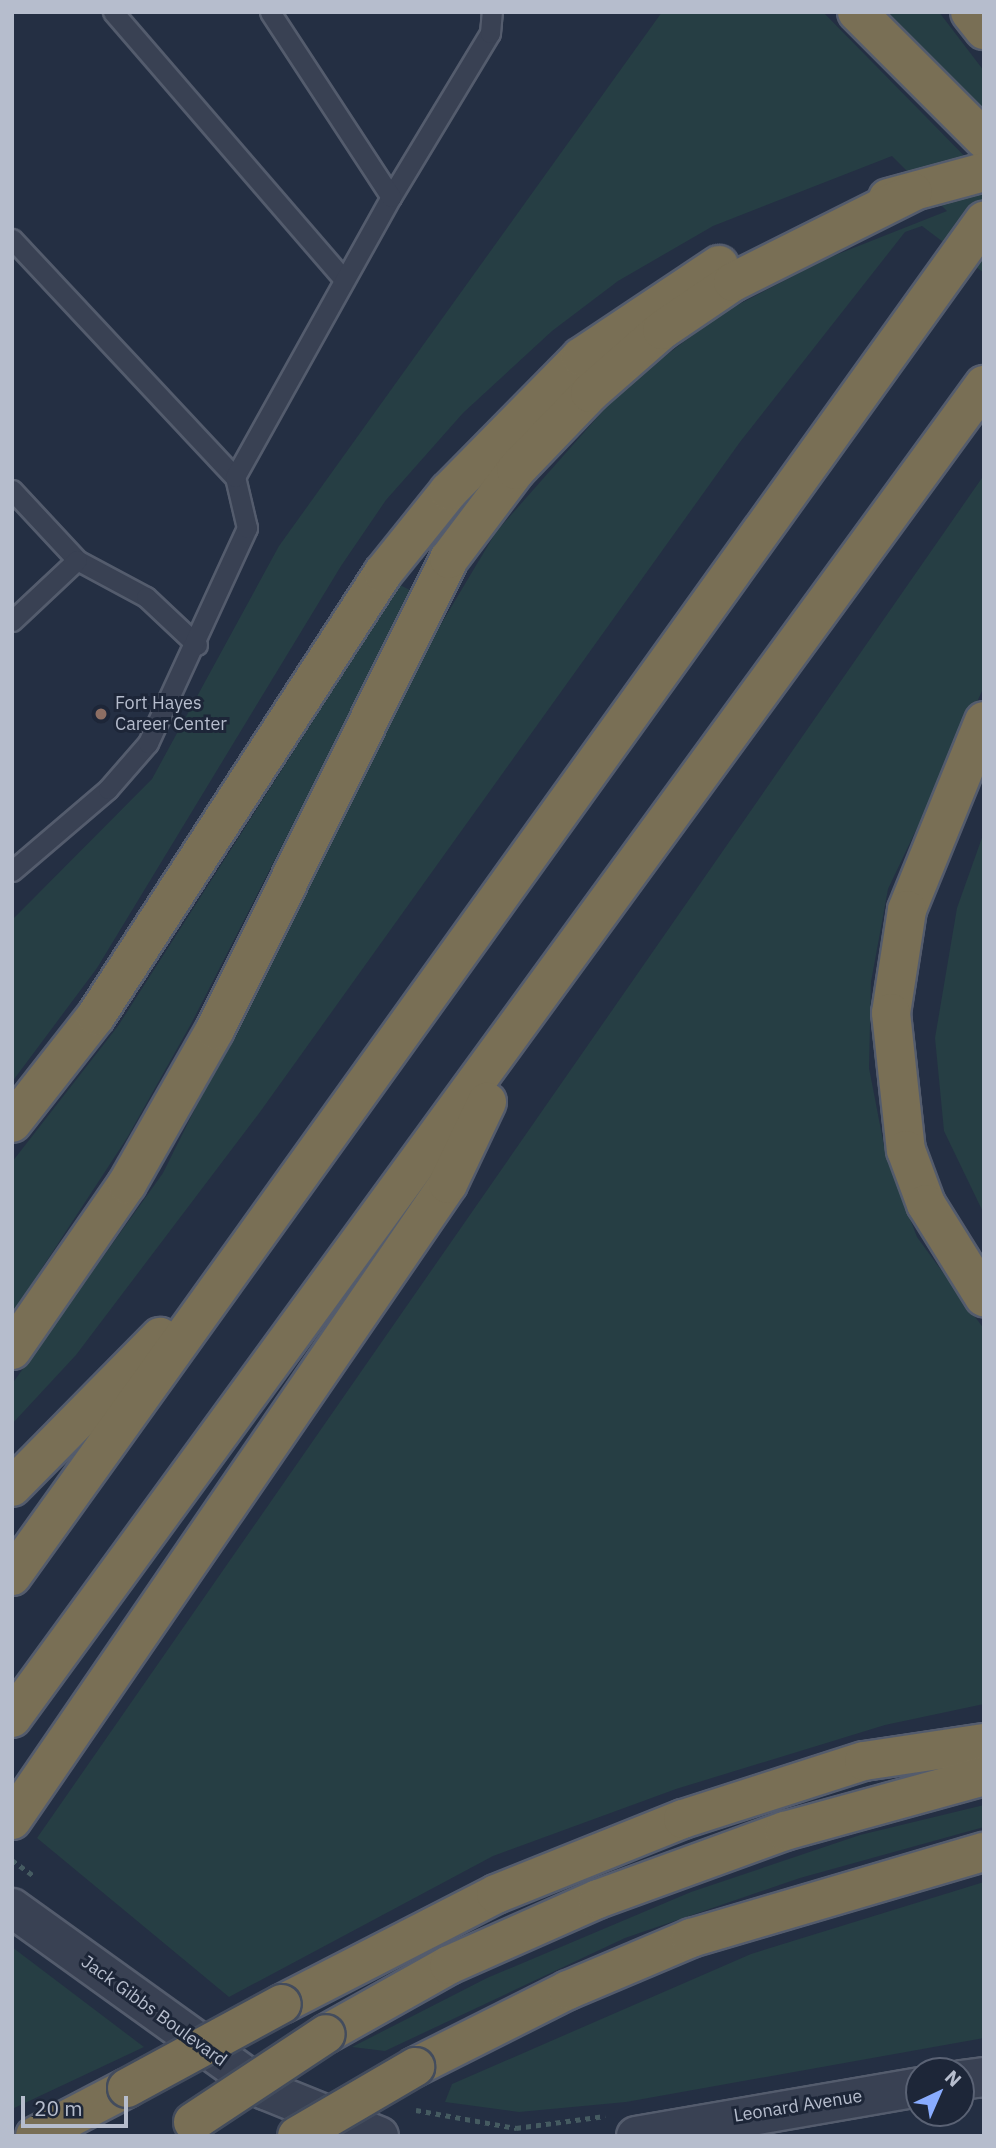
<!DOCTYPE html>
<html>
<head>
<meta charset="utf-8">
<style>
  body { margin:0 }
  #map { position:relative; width:996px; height:2148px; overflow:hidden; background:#242f43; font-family:"IBM Plex Sans",sans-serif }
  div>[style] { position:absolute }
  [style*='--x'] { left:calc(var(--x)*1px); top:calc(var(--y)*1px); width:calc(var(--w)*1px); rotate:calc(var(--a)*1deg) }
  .green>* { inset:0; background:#263e44 }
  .path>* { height:4.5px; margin-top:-2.25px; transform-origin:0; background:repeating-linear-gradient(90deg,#455b61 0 5px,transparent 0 10px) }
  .roads { filter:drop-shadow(2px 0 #545c6d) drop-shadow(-2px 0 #545c6d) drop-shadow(0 2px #545c6d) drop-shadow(0 -2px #545c6d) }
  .service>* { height:19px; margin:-9.5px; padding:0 9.5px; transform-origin:9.5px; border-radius:9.5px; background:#394153 }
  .tertiary>* { height:38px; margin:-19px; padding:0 19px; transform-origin:19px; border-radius:19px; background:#394153 }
  .motorway>* { height:38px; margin:-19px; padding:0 19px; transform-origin:19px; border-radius:19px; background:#796f55 }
  .bridges { filter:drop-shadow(2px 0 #434c5d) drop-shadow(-2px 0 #434c5d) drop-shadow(0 2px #434c5d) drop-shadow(0 -2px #434c5d) }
  .motorway-bridge>* { height:38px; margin:-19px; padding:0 19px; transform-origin:19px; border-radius:19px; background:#796f55 }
  .dots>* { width:19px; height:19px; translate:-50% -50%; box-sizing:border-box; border:4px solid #1d2638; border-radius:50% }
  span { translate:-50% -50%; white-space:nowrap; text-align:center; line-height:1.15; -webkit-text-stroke:6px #1d2638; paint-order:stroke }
  .poi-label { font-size:18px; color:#b6bdcd }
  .left { translate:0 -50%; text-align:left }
  .street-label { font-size:18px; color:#b6bdcd }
  .frame { position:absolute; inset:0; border:14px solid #b6bdcd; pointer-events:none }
  .north { position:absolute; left:905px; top:2057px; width:70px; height:70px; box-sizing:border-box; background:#1d2638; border:2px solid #5a6274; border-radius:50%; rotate:44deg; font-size:19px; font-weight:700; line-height:28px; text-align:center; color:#b6bdcd }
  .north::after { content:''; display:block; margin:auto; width:24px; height:32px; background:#89acff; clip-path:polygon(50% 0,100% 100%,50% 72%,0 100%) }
  .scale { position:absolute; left:21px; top:2096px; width:107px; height:32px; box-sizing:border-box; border:4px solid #b6bdcd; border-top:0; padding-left:9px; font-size:21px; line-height:24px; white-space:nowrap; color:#b6bdcd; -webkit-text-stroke:5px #1d2638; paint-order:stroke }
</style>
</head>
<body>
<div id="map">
  <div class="green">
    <i style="clip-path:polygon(662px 12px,823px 12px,984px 176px,984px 273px,922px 226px,905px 232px,740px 442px,260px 1112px,76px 1355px,12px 1424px,12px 1384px,163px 1173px,413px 671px,496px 532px,624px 387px,722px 313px,828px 258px,947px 211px,892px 156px,713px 226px,618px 281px,552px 331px,463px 413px,386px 500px,341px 566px,97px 968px,12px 1082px,12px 920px,152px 779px,279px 546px)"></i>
    <i style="clip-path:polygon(880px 12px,939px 12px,984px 71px,984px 112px)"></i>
    <i style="clip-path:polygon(984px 475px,984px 687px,888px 889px,871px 982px,869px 1068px,886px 1156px,917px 1237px,984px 1329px,984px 1704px,885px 1725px,676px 1789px,493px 1856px,229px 1997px,37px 1838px)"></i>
    <i style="clip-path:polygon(400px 585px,412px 591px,191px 1024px,127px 1138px,12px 1314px,12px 1162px,118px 1026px)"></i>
    <i style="clip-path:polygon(984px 832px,984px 1214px,944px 1131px,935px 1038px,957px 908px)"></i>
    <i style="clip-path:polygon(984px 1805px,984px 1827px,800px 1878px,625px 1938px,385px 2051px,352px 2047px,487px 1978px,691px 1892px,860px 1835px)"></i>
    <i style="clip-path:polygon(984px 1882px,984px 2038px,626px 2102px,519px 2112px,445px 2102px,452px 2084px,751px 1954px)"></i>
    <i style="clip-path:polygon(12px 1947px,144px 2047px,12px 2109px)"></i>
  </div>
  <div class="path">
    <i style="--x:12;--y:1860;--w:26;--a:36"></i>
    <i style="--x:416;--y:2110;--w:102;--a:10.2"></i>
    <i style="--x:516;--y:2128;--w:90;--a:-7.7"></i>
  </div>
  <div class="roads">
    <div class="service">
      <i style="--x:113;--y:12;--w:350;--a:49.2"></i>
      <i style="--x:391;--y:197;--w:192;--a:-58.9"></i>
      <i style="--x:490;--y:33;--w:21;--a:-85"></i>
      <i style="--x:12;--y:239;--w:326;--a:46.9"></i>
      <i style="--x:12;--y:490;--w:96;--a:47.1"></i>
      <i style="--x:77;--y:560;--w:78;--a:28.2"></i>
      <i style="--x:146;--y:597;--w:70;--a:43.3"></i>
      <i style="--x:12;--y:621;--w:89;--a:-43.2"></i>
      <i style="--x:12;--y:871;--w:126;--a:-40.5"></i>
      <i style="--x:108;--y:789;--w:61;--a:-49"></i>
      <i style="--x:148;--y:743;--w:237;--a:-65.3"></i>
      <i style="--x:247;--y:528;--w:52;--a:-103.2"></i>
      <i style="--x:235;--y:477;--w:321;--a:-60.9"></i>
      <i style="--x:391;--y:197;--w:221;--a:-123.2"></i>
    </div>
    <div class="tertiary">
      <i style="--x:12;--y:1908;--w:312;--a:35.7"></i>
      <i style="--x:265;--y:2090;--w:123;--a:22"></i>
      <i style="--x:961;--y:2080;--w:23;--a:-7"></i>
      <i style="--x:636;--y:2136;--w:287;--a:-9.8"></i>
    </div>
    <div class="motorway">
      <i style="--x:857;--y:12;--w:180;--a:45"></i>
      <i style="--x:970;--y:12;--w:23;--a:52"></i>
      <i style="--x:888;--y:198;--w:99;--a:-15.2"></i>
      <i style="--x:984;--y:721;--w:204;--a:112.2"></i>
      <i style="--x:907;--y:910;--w:104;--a:98.8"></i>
      <i style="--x:891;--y:1013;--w:138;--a:83.8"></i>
      <i style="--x:906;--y:1150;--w:58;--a:69.7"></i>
      <i style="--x:926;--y:1204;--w:110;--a:58.1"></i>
      <i style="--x:12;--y:1123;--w:136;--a:-51.9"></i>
      <i style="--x:96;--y:1016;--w:528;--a:-57.06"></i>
      <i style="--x:383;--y:573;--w:105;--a:-51.2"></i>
      <i style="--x:449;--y:491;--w:188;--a:-45.4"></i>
      <i style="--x:581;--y:357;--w:166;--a:-33.7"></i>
      <i style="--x:12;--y:1350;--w:202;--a:-55.3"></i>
      <i style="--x:127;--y:1184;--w:177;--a:-60.3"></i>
      <i style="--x:215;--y:1030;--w:526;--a:-63.58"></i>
      <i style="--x:449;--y:559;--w:111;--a:-53"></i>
      <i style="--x:516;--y:470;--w:107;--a:-46.1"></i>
      <i style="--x:590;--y:393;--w:96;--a:-41.2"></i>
      <i style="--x:662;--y:330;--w:86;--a:-34.1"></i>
      <i style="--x:733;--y:282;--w:201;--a:-26.6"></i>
      <i style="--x:12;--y:1487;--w:211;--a:-45.4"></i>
      <i style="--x:12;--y:1576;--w:1668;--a:-54.35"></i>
      <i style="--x:12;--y:1718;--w:1650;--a:-53.9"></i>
      <i style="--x:12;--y:1820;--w:771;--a:-55.57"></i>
      <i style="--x:448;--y:1184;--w:91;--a:-64.6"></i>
      <i style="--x:282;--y:2004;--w:241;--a:-27.2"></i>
      <i style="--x:496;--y:1894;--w:201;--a:-21.9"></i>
      <i style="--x:683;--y:1819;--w:190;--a:-17.8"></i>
      <i style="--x:864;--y:1761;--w:121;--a:-8.5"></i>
      <i style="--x:326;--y:2034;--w:141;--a:-29.3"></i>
      <i style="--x:449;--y:1965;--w:163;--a:-23.9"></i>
      <i style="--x:598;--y:1899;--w:199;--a:-20"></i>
      <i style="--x:785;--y:1831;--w:206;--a:-15.4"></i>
      <i style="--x:415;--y:2067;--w:171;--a:-26.7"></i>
      <i style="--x:568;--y:1990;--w:134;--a:-22.9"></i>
      <i style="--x:691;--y:1938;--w:305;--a:-16.4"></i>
      <i style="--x:35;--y:2136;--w:104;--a:-27.6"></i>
    </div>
  </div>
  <div class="bridges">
    <div class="motorway-bridge">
      <i style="--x:127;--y:2088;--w:176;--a:-28.5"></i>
      <i style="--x:193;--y:2122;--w:159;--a:-33.5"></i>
      <i style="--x:297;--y:2136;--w:137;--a:-30.3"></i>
    </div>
  </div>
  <div class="dots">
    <i style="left:101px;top:714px;background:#8d6e63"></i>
  </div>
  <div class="poi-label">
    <span class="left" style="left:115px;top:714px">Fort Hayes<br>Career Center</span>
  </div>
  <div class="street-label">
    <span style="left:154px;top:2011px;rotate:36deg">Jack Gibbs Boulevard</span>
    <span style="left:798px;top:2106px;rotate:-9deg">Leonard Avenue</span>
  </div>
  <div class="frame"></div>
  <div class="north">N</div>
  <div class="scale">20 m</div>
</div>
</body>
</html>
